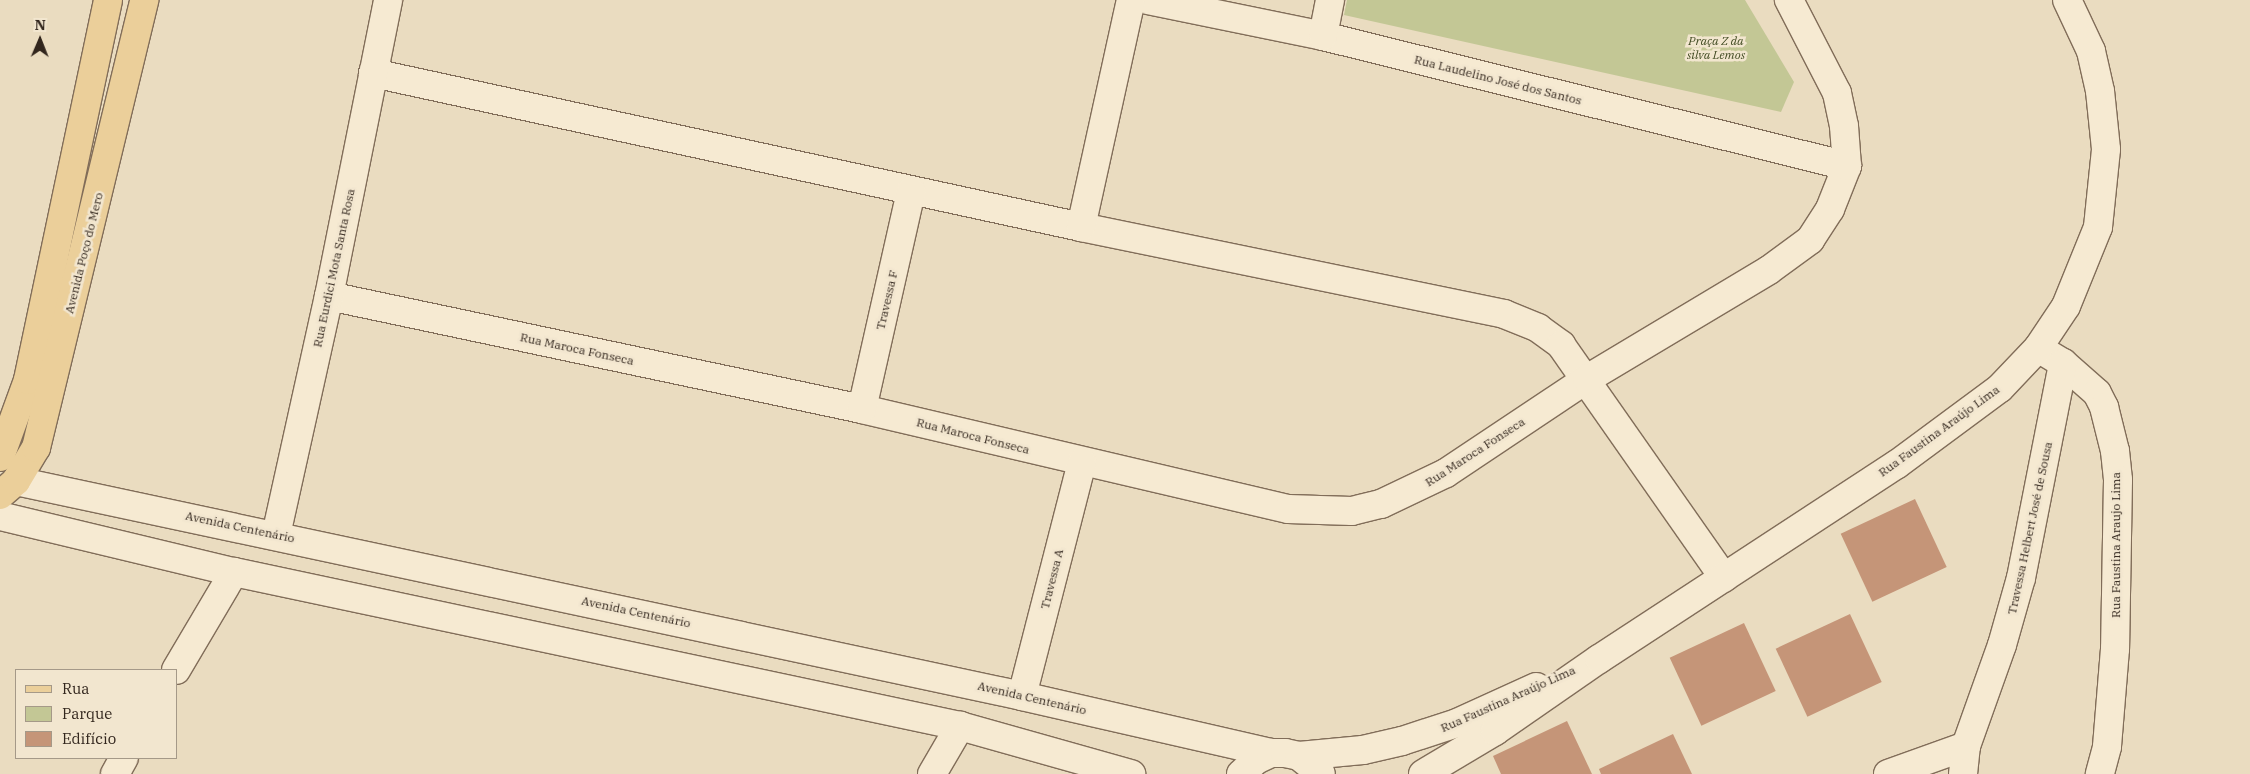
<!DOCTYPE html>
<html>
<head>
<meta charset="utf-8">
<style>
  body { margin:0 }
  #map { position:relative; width:2250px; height:774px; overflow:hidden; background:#eadcc0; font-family:"IBM Plex Serif",serif }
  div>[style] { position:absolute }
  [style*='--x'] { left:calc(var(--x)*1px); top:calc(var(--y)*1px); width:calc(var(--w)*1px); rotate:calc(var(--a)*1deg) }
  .green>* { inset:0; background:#c3c795 }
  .building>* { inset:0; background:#c59578; transform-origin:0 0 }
  .roads { filter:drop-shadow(1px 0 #816d59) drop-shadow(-1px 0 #816d59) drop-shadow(0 1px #816d59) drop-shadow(0 -1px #816d59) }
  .minor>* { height:28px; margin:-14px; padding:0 14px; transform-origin:14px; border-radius:14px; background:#f6ead2 }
  .major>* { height:28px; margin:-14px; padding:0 14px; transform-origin:14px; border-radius:14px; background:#ebcf9a }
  span { translate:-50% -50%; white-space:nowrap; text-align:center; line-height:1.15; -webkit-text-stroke:5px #f2e6cf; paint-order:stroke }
  .park-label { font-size:12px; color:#444d25; font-style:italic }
  .street-label { font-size:12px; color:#32261d }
  .legend { position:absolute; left:15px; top:669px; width:162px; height:90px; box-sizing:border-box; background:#f2e6cf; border:1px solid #a59988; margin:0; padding:6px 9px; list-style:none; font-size:15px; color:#32261d }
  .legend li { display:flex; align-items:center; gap:10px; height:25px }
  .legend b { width:25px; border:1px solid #a59988 }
  .north { position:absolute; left:15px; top:15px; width:50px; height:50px; -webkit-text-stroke:4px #f2e6cf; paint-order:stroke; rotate:1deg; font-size:14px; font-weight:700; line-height:20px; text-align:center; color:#32261d }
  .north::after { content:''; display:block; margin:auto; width:18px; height:22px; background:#32261d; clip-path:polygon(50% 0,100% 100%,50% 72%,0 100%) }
</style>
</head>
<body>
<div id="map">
  <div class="green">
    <i style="clip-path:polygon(1347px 0,1745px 0,1794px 82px,1781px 112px,1344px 15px)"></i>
  </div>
  <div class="building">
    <i style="left:1915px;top:499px;width:75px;height:82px;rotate:65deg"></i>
    <i style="left:1850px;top:614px;width:75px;height:82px;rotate:65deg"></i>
    <i style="left:1744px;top:623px;width:75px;height:82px;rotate:65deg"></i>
    <i style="clip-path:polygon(1567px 721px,1592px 774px,1501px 774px,1493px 756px)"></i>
    <i style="clip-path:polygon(1673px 734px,1692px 774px,1601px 774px,1599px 769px)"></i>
  </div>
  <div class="roads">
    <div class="minor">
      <i style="--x:1148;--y:0;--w:179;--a:11.6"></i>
      <i style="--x:1323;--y:36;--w:540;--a:13.93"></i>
      <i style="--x:1323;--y:36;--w:37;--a:-79"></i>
      <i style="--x:373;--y:73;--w:725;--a:12.27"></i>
      <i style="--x:1081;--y:227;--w:432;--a:11.6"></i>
      <i style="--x:1504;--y:314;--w:37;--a:22"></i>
      <i style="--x:1538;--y:328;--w:29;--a:36"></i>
      <i style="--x:1561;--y:345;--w:284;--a:55"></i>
      <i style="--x:1081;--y:227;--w:232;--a:-77.6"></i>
      <i style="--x:329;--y:296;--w:545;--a:11.97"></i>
      <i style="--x:862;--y:409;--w:438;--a:13.2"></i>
      <i style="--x:1288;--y:509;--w:64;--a:1.8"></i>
      <i style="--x:1352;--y:511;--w:30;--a:-14"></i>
      <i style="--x:1381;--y:504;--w:72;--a:-25.5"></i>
      <i style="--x:1446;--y:473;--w:169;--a:-33.7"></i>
      <i style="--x:1587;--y:379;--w:212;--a:-30.9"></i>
      <i style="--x:1769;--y:270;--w:51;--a:-36.2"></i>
      <i style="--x:1810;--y:240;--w:37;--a:-57"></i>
      <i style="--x:1830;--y:209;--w:46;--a:-68.4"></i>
      <i style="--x:1847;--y:166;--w:40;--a:-94.3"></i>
      <i style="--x:1844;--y:126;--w:34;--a:-102"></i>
      <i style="--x:1837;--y:93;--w:105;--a:-117.3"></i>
      <i style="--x:2038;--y:348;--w:29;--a:31"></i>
      <i style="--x:2063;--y:363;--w:45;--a:41.4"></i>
      <i style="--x:2097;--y:393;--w:16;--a:63"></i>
      <i style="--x:2104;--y:407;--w:45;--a:76"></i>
      <i style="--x:2115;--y:451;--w:29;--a:84"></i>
      <i style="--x:2118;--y:480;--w:169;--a:91"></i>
      <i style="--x:2115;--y:649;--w:98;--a:94.7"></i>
      <i style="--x:2107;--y:747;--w:28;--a:105"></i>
      <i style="--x:862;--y:409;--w:223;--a:-77.3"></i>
      <i style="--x:16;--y:481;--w:1029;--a:12.06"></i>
      <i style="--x:1022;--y:696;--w:255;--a:12.9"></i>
      <i style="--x:0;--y:516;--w:241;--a:13.5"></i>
      <i style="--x:234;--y:572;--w:742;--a:11.98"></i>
      <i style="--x:960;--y:726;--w:178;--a:15.7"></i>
      <i style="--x:276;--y:535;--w:245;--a:-77.5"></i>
      <i style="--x:329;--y:296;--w:302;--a:-78.7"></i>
      <i style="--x:176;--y:670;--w:114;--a:-59.4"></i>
      <i style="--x:1022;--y:696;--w:241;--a:-75.6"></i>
      <i style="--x:1299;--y:756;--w:64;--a:-5.4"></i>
      <i style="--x:1363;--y:750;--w:40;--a:-13"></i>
      <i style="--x:1402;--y:741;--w:58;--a:-18.1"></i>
      <i style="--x:1457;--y:723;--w:87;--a:-24.5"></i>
      <i style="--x:115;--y:774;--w:18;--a:-61"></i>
      <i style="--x:932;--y:774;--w:56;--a:-59.7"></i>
      <i style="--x:1241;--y:774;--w:21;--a:-43"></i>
      <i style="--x:1256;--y:760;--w:17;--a:-25"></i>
      <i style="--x:1271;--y:753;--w:14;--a:0"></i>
      <i style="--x:1285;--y:753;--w:14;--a:12"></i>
      <i style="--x:1299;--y:756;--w:28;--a:39"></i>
      <i style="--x:1423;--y:774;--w:84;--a:-30.8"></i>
      <i style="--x:1495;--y:731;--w:126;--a:-34.7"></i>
      <i style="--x:1599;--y:659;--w:355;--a:-33.2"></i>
      <i style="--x:1896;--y:465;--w:129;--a:-36.5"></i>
      <i style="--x:2000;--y:388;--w:55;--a:-46.5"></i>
      <i style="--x:2038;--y:348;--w:50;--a:-56.3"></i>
      <i style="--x:2066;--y:306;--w:85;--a:-67.9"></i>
      <i style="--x:2098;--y:227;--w:78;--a:-84.1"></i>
      <i style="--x:2106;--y:149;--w:58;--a:-95.9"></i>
      <i style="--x:2100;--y:91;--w:41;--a:-102.7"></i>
      <i style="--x:2091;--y:51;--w:56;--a:-115.2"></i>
      <i style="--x:1888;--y:774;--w:83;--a:-19.7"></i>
      <i style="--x:1963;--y:774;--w:28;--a:-84"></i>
      <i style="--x:1966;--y:746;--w:107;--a:-70.4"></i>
      <i style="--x:2002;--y:645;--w:70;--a:-74.2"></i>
      <i style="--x:2021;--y:578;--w:219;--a:-78.9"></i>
    </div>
    <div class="major">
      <i style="--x:0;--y:457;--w:82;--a:-70"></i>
      <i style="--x:28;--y:380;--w:388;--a:-78.1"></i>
      <i style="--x:0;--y:495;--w:21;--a:-41"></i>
      <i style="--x:16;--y:481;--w:39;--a:-59"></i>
      <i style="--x:36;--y:448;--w:461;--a:-76.4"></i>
    </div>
  </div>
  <div class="park-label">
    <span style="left:1716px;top:48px">Praça Z da<br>silva Lemos</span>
  </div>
  <div class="street-label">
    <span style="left:1498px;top:80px;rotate:14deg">Rua Laudelino José dos Santos</span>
    <span style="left:84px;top:253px;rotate:-76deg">Avenida Poço do Mero</span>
    <span style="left:334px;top:268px;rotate:-78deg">Rua Eurdici Mota Santa Rosa</span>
    <span style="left:887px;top:300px;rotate:-77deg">Travessa F</span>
    <span style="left:577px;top:349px;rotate:12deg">Rua Maroca Fonseca</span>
    <span style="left:1939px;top:431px;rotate:-36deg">Rua Faustina Araújo Lima</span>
    <span style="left:973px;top:436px;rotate:14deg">Rua Maroca Fonseca</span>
    <span style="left:1475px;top:452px;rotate:-33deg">Rua Maroca Fonseca</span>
    <span style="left:240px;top:527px;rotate:12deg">Avenida Centenário</span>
    <span style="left:2030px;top:528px;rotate:-78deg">Travessa Helbert José de Sousa</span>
    <span style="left:2116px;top:545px;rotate:-90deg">Rua Faustina Araujo Lima</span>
    <span style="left:1052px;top:579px;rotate:-76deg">Travessa A</span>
    <span style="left:636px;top:612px;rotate:12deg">Avenida Centenário</span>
    <span style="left:1032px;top:698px;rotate:13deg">Avenida Centenário</span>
    <span style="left:1508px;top:699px;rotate:-24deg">Rua Faustina Araújo Lima</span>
  </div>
  <ul class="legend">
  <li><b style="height:6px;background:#ebcf9a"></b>Rua</li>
  <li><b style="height:14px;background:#c3c795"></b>Parque</li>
  <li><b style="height:14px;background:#c59578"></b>Edifício</li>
  </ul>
  <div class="north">N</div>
</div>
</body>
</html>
